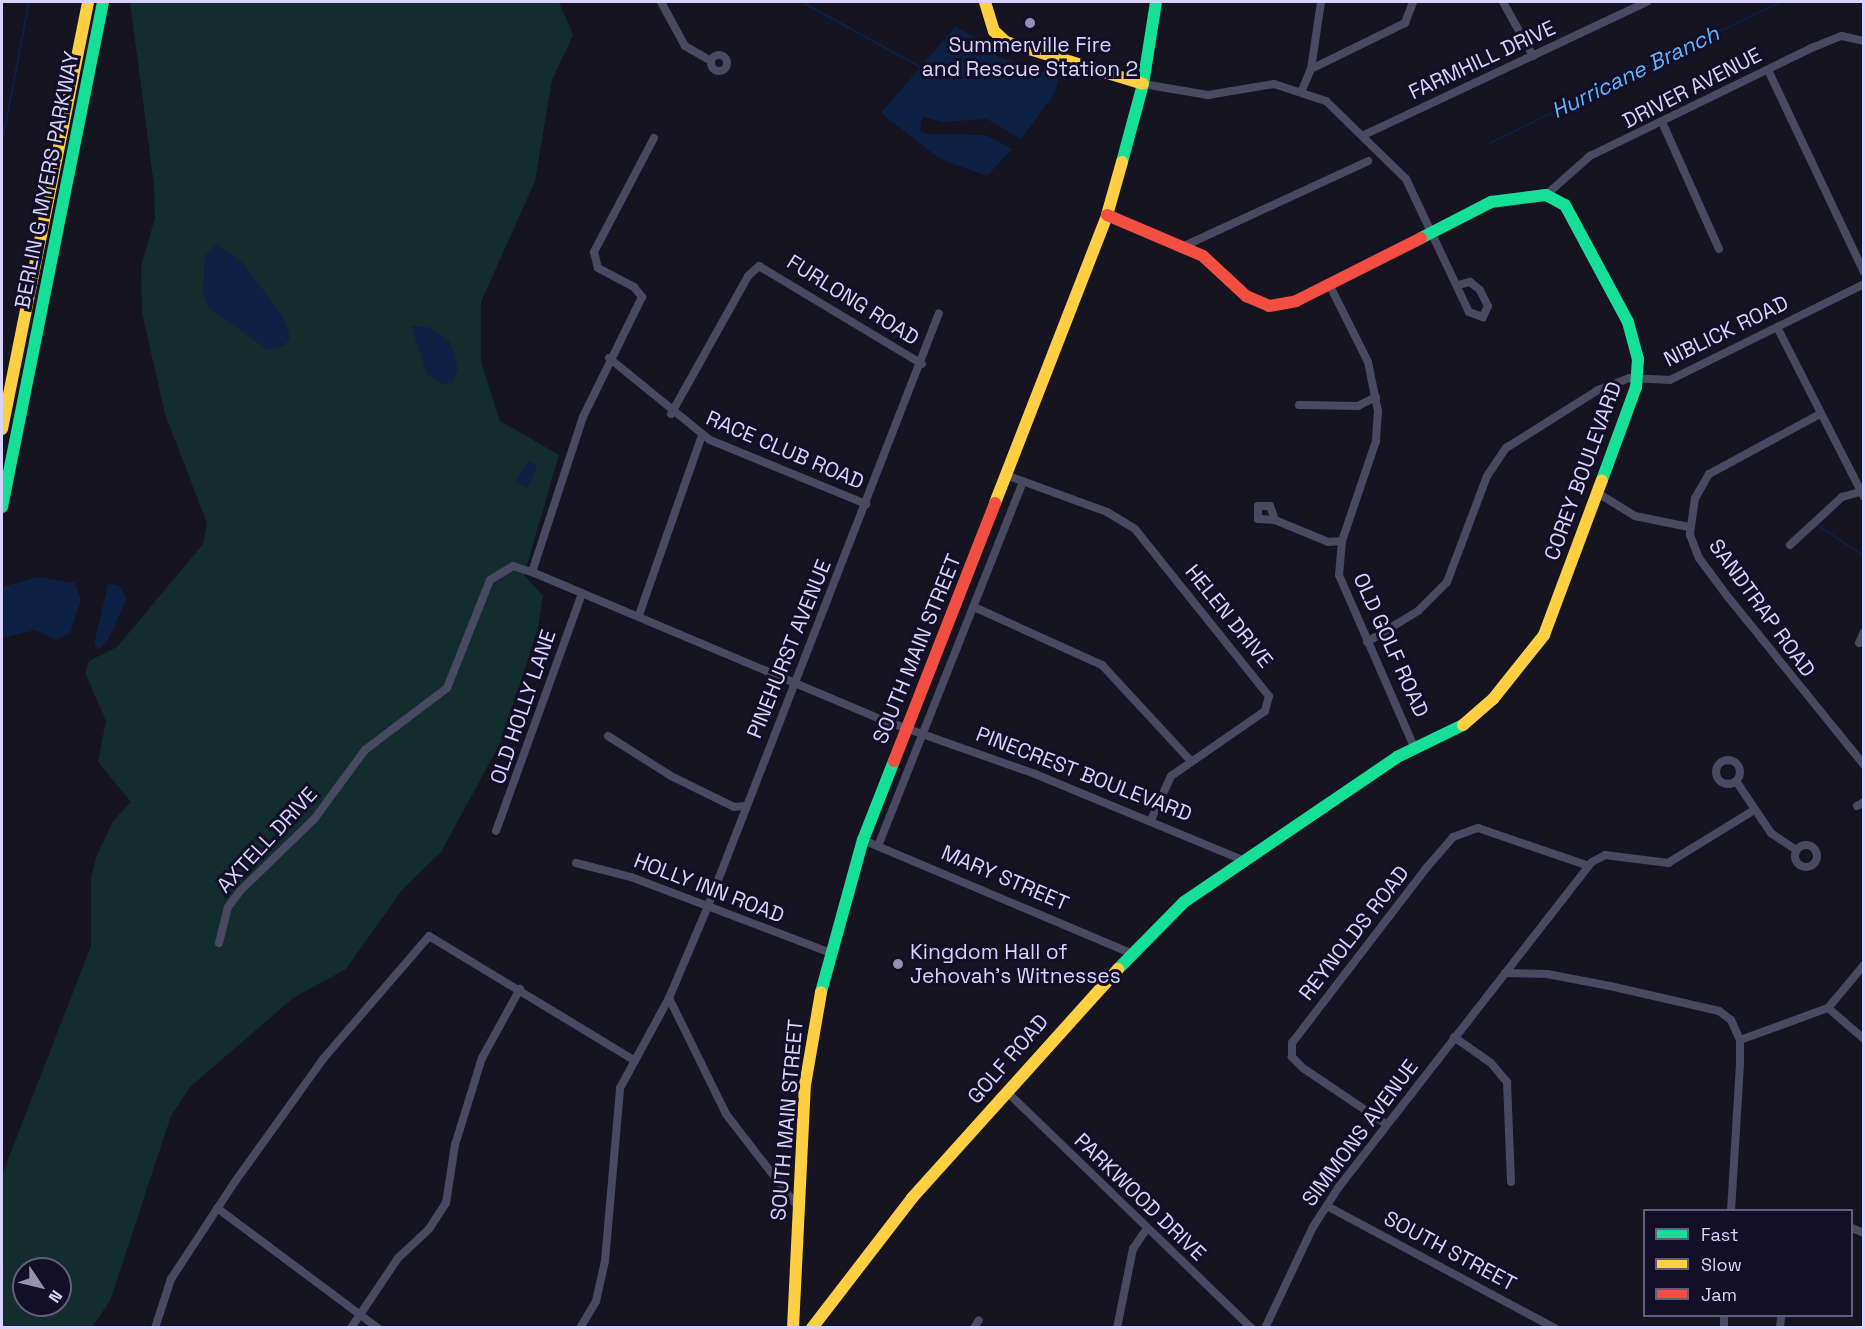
<!DOCTYPE html>
<html>
<head>
<meta charset="utf-8">
<style>
  body { margin:0 }
  #map { position:relative; width:1865px; height:1329px; overflow:hidden; background:#161421; font-family:"Space Grotesk",sans-serif }
  div>[style] { position:absolute }
  [style*='--x'] { left:calc(var(--x)*1px); top:calc(var(--y)*1px); width:calc(var(--w)*1px); rotate:calc(var(--a)*1deg) }
  .green>* { inset:0; background:#132c2d }
  .water>* { inset:0; background:#0d2144 }
  .stream>* { height:2px; margin:-1px; padding:0 1px; transform-origin:1px; border-radius:1px; background:#0d2144 }
  .street>* { height:8px; margin:-4px; padding:0 4px; transform-origin:4px; border-radius:4px; background:#4a4962 }
  .street>.ring { margin:-4px; padding:0; box-sizing:content-box; background:none; border:8px solid #4a4962; border-radius:50% }
  .fast>* { height:12px; margin:-6px; padding:0 6px; transform-origin:6px; border-radius:6px; background:#16e098 }
  .slow>* { height:12px; margin:-6px; padding:0 6px; transform-origin:6px; border-radius:6px; background:#ffcf43 }
  .jam>* { height:12px; margin:-6px; padding:0 6px; transform-origin:6px; border-radius:6px; background:#f24e42 }
  .dots>* { width:16px; height:16px; translate:-50% -50%; box-sizing:border-box; border:3px solid #130f26; border-radius:50% }
  span { translate:-50% -50%; white-space:nowrap; text-align:center; line-height:1.15; -webkit-text-stroke:6px #130f26; paint-order:stroke }
  .poi-label { font-size:21px; color:#d9d4ff }
  .left { translate:0 -50%; text-align:left }
  .street-label { font-size:21px; color:#d9d4ff }
  .water-label { font-size:22px; color:#62b6ff; font-style:italic }
  .frame { position:absolute; inset:0; border:3px solid #d9d4ff; pointer-events:none }
  .legend { position:absolute; left:1643px; top:1209px; width:210px; height:108px; box-sizing:border-box; background:#130f26; border:2px solid #625e7d; margin:0; padding:8px 10px; list-style:none; font-size:18px; color:#d9d4ff }
  .legend li { display:flex; align-items:center; gap:12px; height:30px }
  .legend b { width:30px; border:2px solid #625e7d }
  .north { position:absolute; left:12px; top:1257px; width:60px; height:60px; box-sizing:border-box; background:#130f26; border:2px solid #625e7d; border-radius:50%; rotate:125deg; font-size:16px; font-weight:700; line-height:24px; text-align:center; color:#d9d4ff }
  .north::after { content:''; display:block; margin:auto; width:21px; height:27px; background:#9591b1; clip-path:polygon(50% 0,100% 100%,50% 72%,0 100%) }
</style>
</head>
<body>
<div id="map">
  <div class="green">
    <i style="clip-path:polygon(evenodd,130px 2px,559px 2px,573px 35px,552px 80px,535px 181px,481px 302px,481px 362px,500px 421px,559px 455px,524px 575px,543px 596px,538px 628px,503px 738px,441px 852px,402px 890px,346px 969px,293px 998px,190px 1087px,171px 1116px,110px 1301px,92px 1327px,2px 1327px,2px 1175px,91px 946px,91px 878px,97px 855px,113px 821px,131px 802px,98px 762px,106px 721px,85px 673px,89px 661px,117px 647px,203px 544px,207px 523px,165px 414px,142px 313px,141px 266px,155px 218px,154px 185px,130px 2px,24px 1269px,60px 1269px,60px 1305px,24px 1305px,24px 1269px)"></i>
  </div>
  <div class="water">
    <i style="clip-path:polygon(955px 27px,994px 46px,996px 56px,1059px 76px,1055px 92px,1021px 139px,987px 119px,942px 122px,922px 116px,920px 130px,925px 134px,986px 135px,1012px 149px,987px 176px,940px 159px,881px 113px)"></i>
    <i style="clip-path:polygon(216px 244px,241px 261px,283px 317px,290px 337px,284px 346px,268px 350px,209px 308px,203px 294px,205px 255px)"></i>
    <i style="clip-path:polygon(411px 326px,428px 327px,450px 342px,458px 369px,453px 382px,442px 384px,427px 374px)"></i>
    <i style="clip-path:polygon(529px 460px,537px 465px,528px 488px,515px 481px)"></i>
    <i style="clip-path:polygon(38px 577px,75px 583px,81px 600px,70px 634px,56px 640px,35px 630px,2px 638px,2px 587px)"></i>
    <i style="clip-path:polygon(108px 584px,118px 585px,127px 598px,107px 642px,98px 650px,94px 644px)"></i>
  </div>
  <div class="stream">
    <i style="--x:802;--y:2;--w:135;--a:28.8"></i>
    <i style="--x:2;--y:143;--w:144;--a:-79.2"></i>
    <i style="--x:1490;--y:143;--w:322;--a:-25.9"></i>
    <i style="--x:1817;--y:525;--w:56;--a:33.4"></i>
  </div>
  <div class="street">
    <i style="--x:661;--y:2;--w:50;--a:61.4"></i>
    <i style="--x:685;--y:46;--w:30;--a:30"></i>
    <i style="--x:1321;--y:2;--w:68;--a:98.5"></i>
    <i style="--x:1311;--y:69;--w:105;--a:-26.1"></i>
    <i style="--x:1405;--y:23;--w:22;--a:-69"></i>
    <i style="--x:1503;--y:2;--w:62;--a:60.9"></i>
    <i class="ring" style="left:711px;top:55px;width:8px;height:8px"></i>
    <i style="--x:1768;--y:70;--w:224;--a:64.6"></i>
    <i style="--x:1143;--y:84;--w:66;--a:9.6"></i>
    <i style="--x:1208;--y:95;--w:67;--a:-9.5"></i>
    <i style="--x:1274;--y:84;--w:55;--a:18.1"></i>
    <i style="--x:1326;--y:101;--w:112;--a:44.3"></i>
    <i style="--x:1406;--y:179;--w:147;--a:64.7"></i>
    <i style="--x:1469;--y:312;--w:15;--a:20"></i>
    <i style="--x:1483;--y:317;--w:12;--a:-66"></i>
    <i style="--x:1488;--y:306;--w:18;--a:-117"></i>
    <i style="--x:1480;--y:290;--w:13;--a:-141"></i>
    <i style="--x:1470;--y:282;--w:12;--a:166"></i>
    <i style="--x:1302;--y:90;--w:23;--a:-67"></i>
    <i style="--x:1662;--y:122;--w:139;--a:65.8"></i>
    <i style="--x:1364;--y:135;--w:313;--a:-25.2"></i>
    <i style="--x:654;--y:138;--w:129;--a:117.8"></i>
    <i style="--x:594;--y:252;--w:16;--a:76"></i>
    <i style="--x:598;--y:268;--w:41;--a:27.8"></i>
    <i style="--x:634;--y:287;--w:13;--a:51"></i>
    <i style="--x:642;--y:297;--w:134;--a:116.2"></i>
    <i style="--x:583;--y:417;--w:163;--a:108.2"></i>
    <i style="--x:532;--y:572;--w:375;--a:22.9"></i>
    <i style="--x:877;--y:718;--w:168;--a:19.5"></i>
    <i style="--x:1035;--y:774;--w:227;--a:22.5"></i>
    <i style="--x:1546;--y:195;--w:59;--a:-41.6"></i>
    <i style="--x:1590;--y:156;--w:244;--a:-26"></i>
    <i style="--x:1809;--y:49;--w:35;--a:-22"></i>
    <i style="--x:1842;--y:36;--w:23;--a:13"></i>
    <i style="--x:1182;--y:247;--w:205;--a:-24.8"></i>
    <i style="--x:1329;--y:284;--w:87;--a:63.4"></i>
    <i style="--x:1368;--y:362;--w:50;--a:78.5"></i>
    <i style="--x:1378;--y:411;--w:30;--a:94"></i>
    <i style="--x:1376;--y:441;--w:106;--a:108.8"></i>
    <i style="--x:1342;--y:541;--w:34;--a:95"></i>
    <i style="--x:1339;--y:575;--w:188;--a:66.4"></i>
    <i style="--x:1777;--y:327;--w:191;--a:62.9"></i>
    <i style="--x:609;--y:358;--w:130;--a:39.1"></i>
    <i style="--x:710;--y:440;--w:169;--a:22.3"></i>
    <i style="--x:1299;--y:405;--w:59;--a:1"></i>
    <i style="--x:1358;--y:406;--w:20;--a:-27"></i>
    <i style="--x:671;--y:414;--w:158;--a:-60.8"></i>
    <i style="--x:748;--y:276;--w:15;--a:-42"></i>
    <i style="--x:759;--y:266;--w:190;--a:31"></i>
    <i style="--x:1820;--y:414;--w:126;--a:151.6"></i>
    <i style="--x:1709;--y:474;--w:28;--a:120"></i>
    <i style="--x:1695;--y:498;--w:37;--a:98"></i>
    <i style="--x:1690;--y:535;--w:25;--a:69"></i>
    <i style="--x:1699;--y:558;--w:49;--a:53.4"></i>
    <i style="--x:1728;--y:597;--w:216;--a:51"></i>
    <i style="--x:1006;--y:475;--w:108;--a:20.1"></i>
    <i style="--x:1107;--y:512;--w:33;--a:31"></i>
    <i style="--x:1135;--y:529;--w:214;--a:51.3"></i>
    <i style="--x:1269;--y:696;--w:16;--a:105"></i>
    <i style="--x:1265;--y:711;--w:114;--a:145.3"></i>
    <i style="--x:1171;--y:776;--w:48;--a:114.4"></i>
    <i style="--x:1596;--y:492;--w:46;--a:31.6"></i>
    <i style="--x:1635;--y:516;--w:55;--a:11.5"></i>
    <i style="--x:1275;--y:520;--w:17;--a:-177"></i>
    <i style="--x:1258;--y:519;--w:13;--a:-90"></i>
    <i style="--x:1258;--y:506;--w:12;--a:0"></i>
    <i style="--x:1270;--y:506;--w:15;--a:70"></i>
    <i style="--x:1275;--y:520;--w:57;--a:22.5"></i>
    <i style="--x:1328;--y:542;--w:14;--a:-4"></i>
    <i style="--x:1790;--y:545;--w:71;--a:-42.7"></i>
    <i style="--x:1842;--y:497;--w:18;--a:-16"></i>
    <i style="--x:974;--y:607;--w:141;--a:24.4"></i>
    <i style="--x:1102;--y:665;--w:131;--a:47.2"></i>
    <i style="--x:639;--y:615;--w:191;--a:-70.7"></i>
    <i style="--x:1367;--y:642;--w:60;--a:-31.3"></i>
    <i style="--x:1418;--y:611;--w:41;--a:-45"></i>
    <i style="--x:1447;--y:582;--w:113;--a:-69.3"></i>
    <i style="--x:1487;--y:476;--w:34;--a:-56"></i>
    <i style="--x:1506;--y:448;--w:109;--a:-32.2"></i>
    <i style="--x:1598;--y:390;--w:33;--a:-21"></i>
    <i style="--x:1629;--y:378;--w:41;--a:2.8"></i>
    <i style="--x:1670;--y:380;--w:216;--a:-26.3"></i>
    <i style="--x:1859;--y:643;--w:12;--a:-66"></i>
    <i style="--x:608;--y:736;--w:75;--a:32.4"></i>
    <i style="--x:671;--y:776;--w:70;--a:26.2"></i>
    <i style="--x:734;--y:807;--w:11;--a:-5"></i>
    <i class="ring" style="left:1716px;top:760px;width:16px;height:16px"></i>
    <i style="--x:1736;--y:781;--w:63;--a:56.1"></i>
    <i style="--x:1771;--y:833;--w:30;--a:34"></i>
    <i style="--x:1857;--y:806;--w:8;--a:-30"></i>
    <i style="--x:496;--y:831;--w:253;--a:-70.1"></i>
    <i style="--x:863;--y:840;--w:291;--a:22.9"></i>
    <i class="ring" style="left:1795px;top:845px;width:14px;height:14px"></i>
    <i style="--x:878;--y:846;--w:393;--a:-68.3"></i>
    <i style="--x:576;--y:863;--w:57;--a:14.3"></i>
    <i style="--x:631;--y:877;--w:211;--a:20.8"></i>
    <i style="--x:219;--y:943;--w:37;--a:-76"></i>
    <i style="--x:228;--y:907;--w:20;--a:-53"></i>
    <i style="--x:240;--y:891;--w:105;--a:-44.2"></i>
    <i style="--x:315;--y:818;--w:84;--a:-53.7"></i>
    <i style="--x:365;--y:750;--w:103;--a:-37.1"></i>
    <i style="--x:447;--y:688;--w:116;--a:-68.3"></i>
    <i style="--x:490;--y:580;--w:27;--a:-31"></i>
    <i style="--x:513;--y:566;--w:20;--a:18"></i>
    <i style="--x:1505;--y:973;--w:42;--a:1.4"></i>
    <i style="--x:1547;--y:974;--w:64;--a:10.8"></i>
    <i style="--x:1610;--y:986;--w:112;--a:12.9"></i>
    <i style="--x:1719;--y:1011;--w:15;--a:37"></i>
    <i style="--x:1731;--y:1020;--w:22;--a:66"></i>
    <i style="--x:1740;--y:1040;--w:24;--a:90"></i>
    <i style="--x:1740;--y:1064;--w:146;--a:93.5"></i>
    <i style="--x:669;--y:998;--w:129;--a:63.8"></i>
    <i style="--x:726;--y:1114;--w:118;--a:52.3"></i>
    <i style="--x:1828;--y:1008;--w:48;--a:40.7"></i>
    <i style="--x:1454;--y:1037;--w:45;--a:35.1"></i>
    <i style="--x:1491;--y:1063;--w:25;--a:50"></i>
    <i style="--x:1507;--y:1082;--w:100;--a:87.7"></i>
    <i style="--x:1740;--y:1040;--w:94;--a:-20"></i>
    <i style="--x:1828;--y:1008;--w:56;--a:-50.1"></i>
    <i style="--x:1006;--y:1091;--w:341;--a:44"></i>
    <i style="--x:1386;--y:1124;--w:100;--a:-146"></i>
    <i style="--x:1303;--y:1068;--w:16;--a:-135"></i>
    <i style="--x:1292;--y:1057;--w:14;--a:-90"></i>
    <i style="--x:1292;--y:1043;--w:223;--a:-52.5"></i>
    <i style="--x:1428;--y:866;--w:38;--a:-49"></i>
    <i style="--x:1453;--y:837;--w:27;--a:-20"></i>
    <i style="--x:1478;--y:828;--w:117;--a:18.9"></i>
    <i style="--x:1327;--y:1206;--w:259;--a:28.2"></i>
    <i style="--x:217;--y:1208;--w:201;--a:36.7"></i>
    <i style="--x:1852;--y:1228;--w:13;--a:23"></i>
    <i style="--x:155;--y:1328;--w:52;--a:-71.9"></i>
    <i style="--x:171;--y:1279;--w:115;--a:-56.7"></i>
    <i style="--x:234;--y:1183;--w:153;--a:-54.3"></i>
    <i style="--x:323;--y:1059;--w:162;--a:-49.2"></i>
    <i style="--x:429;--y:936;--w:241;--a:31.2"></i>
    <i style="--x:351;--y:1328;--w:84;--a:-56.1"></i>
    <i style="--x:398;--y:1258;--w:42;--a:-43.1"></i>
    <i style="--x:429;--y:1229;--w:31;--a:-57"></i>
    <i style="--x:446;--y:1203;--w:59;--a:-81.2"></i>
    <i style="--x:455;--y:1145;--w:91;--a:-72.8"></i>
    <i style="--x:482;--y:1058;--w:79;--a:-61.2"></i>
    <i style="--x:580;--y:1328;--w:31;--a:-59"></i>
    <i style="--x:596;--y:1301;--w:41;--a:-77.3"></i>
    <i style="--x:605;--y:1261;--w:174;--a:-85"></i>
    <i style="--x:620;--y:1088;--w:102;--a:-61.4"></i>
    <i style="--x:669;--y:998;--w:100;--a:-67"></i>
    <i style="--x:708;--y:906;--w:636;--a:-68.72"></i>
    <i style="--x:974;--y:1328;--w:9;--a:-58"></i>
    <i style="--x:1117;--y:1328;--w:81;--a:-78.6"></i>
    <i style="--x:1133;--y:1249;--w:23;--a:-56"></i>
    <i style="--x:1265;--y:1328;--w:112;--a:-64.6"></i>
    <i style="--x:1313;--y:1227;--w:46;--a:-57.3"></i>
    <i style="--x:1338;--y:1188;--w:413;--a:-52.1"></i>
    <i style="--x:1592;--y:862;--w:15;--a:-28"></i>
    <i style="--x:1605;--y:855;--w:64;--a:7.2"></i>
    <i style="--x:1668;--y:863;--w:101;--a:-31.6"></i>
    <i style="--x:1724;--y:1328;--w:12;--a:-90"></i>
    <i style="--x:1780;--y:1328;--w:12;--a:-85"></i>
  </div>
  <div class="fast">
    <i style="--x:1122;--y:162;--w:81;--a:-74.9"></i>
    <i style="--x:1143;--y:84;--w:83;--a:-81"></i>
    <i style="--x:1421;--y:238;--w:79;--a:-27.2"></i>
    <i style="--x:1491;--y:202;--w:55;--a:-7.3"></i>
    <i style="--x:1546;--y:195;--w:21;--a:28"></i>
    <i style="--x:1565;--y:205;--w:133;--a:61.7"></i>
    <i style="--x:1628;--y:322;--w:38;--a:75"></i>
    <i style="--x:1638;--y:359;--w:28;--a:94"></i>
    <i style="--x:1636;--y:387;--w:99;--a:110.1"></i>
    <i style="--x:2;--y:507;--w:515;--a:-78.69"></i>
    <i style="--x:1118;--y:969;--w:94;--a:-45.4"></i>
    <i style="--x:1184;--y:902;--w:258;--a:-34.2"></i>
    <i style="--x:1397;--y:757;--w:73;--a:-25.9"></i>
    <i style="--x:821;--y:992;--w:158;--a:-74.6"></i>
    <i style="--x:863;--y:840;--w:85;--a:-68.6"></i>
  </div>
  <div class="slow">
    <i style="--x:985;--y:2;--w:30;--a:73"></i>
    <i style="--x:994;--y:31;--w:16;--a:43"></i>
    <i style="--x:1006;--y:42;--w:143;--a:17"></i>
    <i style="--x:2;--y:429;--w:436;--a:-78.6"></i>
    <i style="--x:995;--y:503;--w:309;--a:-68.7"></i>
    <i style="--x:1107;--y:215;--w:55;--a:-74.2"></i>
    <i style="--x:1463;--y:725;--w:40;--a:-41"></i>
    <i style="--x:1493;--y:699;--w:82;--a:-51.4"></i>
    <i style="--x:1544;--y:635;--w:165;--a:-69.5"></i>
    <i style="--x:793;--y:1328;--w:243;--a:-87.2"></i>
    <i style="--x:805;--y:1085;--w:94;--a:-80.2"></i>
    <i style="--x:812;--y:1328;--w:164;--a:-52.4"></i>
    <i style="--x:912;--y:1198;--w:308;--a:-48"></i>
  </div>
  <div class="jam">
    <i style="--x:1107;--y:215;--w:104;--a:23.1"></i>
    <i style="--x:1203;--y:256;--w:59;--a:42.9"></i>
    <i style="--x:1246;--y:296;--w:25;--a:23"></i>
    <i style="--x:1269;--y:306;--w:27;--a:-10"></i>
    <i style="--x:1296;--y:301;--w:140;--a:-26.7"></i>
    <i style="--x:894;--y:761;--w:277;--a:-68.6"></i>
  </div>
  <div class="dots">
    <i style="left:1030px;top:23px;background:#9591b1"></i>
    <i style="left:898px;top:964px;background:#9591b1"></i>
  </div>
  <div class="poi-label">
    <span style="left:1030px;top:57px">Summerville Fire<br>and Rescue Station 2</span>
    <span class="left" style="left:910px;top:964px">Kingdom Hall of<br>Jehovah’s Witnesses</span>
  </div>
  <div class="street-label">
    <span style="left:1482px;top:60px;rotate:-25deg">FARMHILL DRIVE</span>
    <span style="left:1692px;top:88px;rotate:-27deg">DRIVER AVENUE</span>
    <span style="left:47px;top:180px;rotate:-79deg">BERLIN G MYERS PARKWAY</span>
    <span style="left:853px;top:300px;rotate:32deg">FURLONG ROAD</span>
    <span style="left:1726px;top:331px;rotate:-26deg">NIBLICK ROAD</span>
    <span style="left:785px;top:450px;rotate:23deg">RACE CLUB ROAD</span>
    <span style="left:1583px;top:471px;rotate:-70deg">COREY BOULEVARD</span>
    <span style="left:1762px;top:608px;rotate:54deg">SANDTRAP ROAD</span>
    <span style="left:1229px;top:616px;rotate:51deg">HELEN DRIVE</span>
    <span style="left:1391px;top:645px;rotate:66deg">OLD GOLF ROAD</span>
    <span style="left:789px;top:649px;rotate:-68deg">PINEHURST AVENUE</span>
    <span style="left:917px;top:649px;rotate:-68deg">SOUTH MAIN STREET</span>
    <span style="left:523px;top:707px;rotate:-71deg">OLD HOLLY LANE</span>
    <span style="left:1084px;top:774px;rotate:21deg">PINECREST BOULEVARD</span>
    <span style="left:267px;top:840px;rotate:-47deg">AXTELL DRIVE</span>
    <span style="left:1005px;top:878px;rotate:23deg">MARY STREET</span>
    <span style="left:709px;top:888px;rotate:21deg">HOLLY INN ROAD</span>
    <span style="left:1354px;top:933px;rotate:-52deg">REYNOLDS ROAD</span>
    <span style="left:1008px;top:1059px;rotate:-49deg">GOLF ROAD</span>
    <span style="left:787px;top:1120px;rotate:-85deg">SOUTH MAIN STREET</span>
    <span style="left:1360px;top:1133px;rotate:-53deg">SIMMONS AVENUE</span>
    <span style="left:1140px;top:1197px;rotate:44deg">PARKWOOD DRIVE</span>
    <span style="left:1450px;top:1251px;rotate:28deg">SOUTH STREET</span>
  </div>
  <div class="water-label">
    <span style="left:1635px;top:72px;rotate:-26deg">Hurricane Branch</span>
  </div>
  <div class="frame"></div>
  <ul class="legend">
  <li><b style="height:8px;background:#16e098"></b>Fast</li>
  <li><b style="height:8px;background:#ffcf43"></b>Slow</li>
  <li><b style="height:8px;background:#f24e42"></b>Jam</li>
  </ul>
  <div class="north">N</div>
</div>
</body>
</html>
